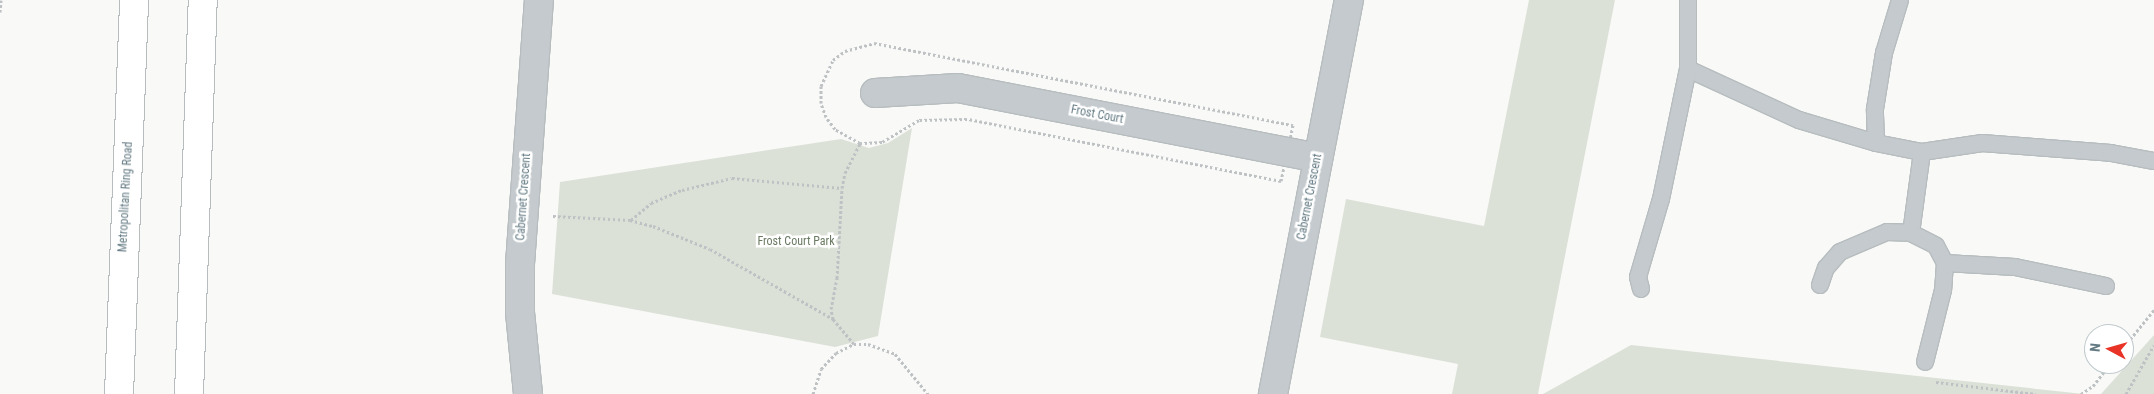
<!DOCTYPE html>
<html>
<head>
<meta charset="utf-8">
<style>
  body { margin:0 }
  #map { position:relative; width:2154px; height:394px; overflow:hidden; background:#f9f9f7; font-family:"Roboto Condensed",sans-serif }
  div>[style] { position:absolute }
  [style*='--x'] { left:calc(var(--x)*1px); top:calc(var(--y)*1px); width:calc(var(--w)*1px); rotate:calc(var(--a)*1deg) }
  .green>* { inset:0; background:#dce1d7 }
  .path>* { height:3px; margin-top:-1.5px; transform-origin:0; background:repeating-linear-gradient(90deg,#bec2c4 0 2.5px,transparent 0 5px) }
  .roads { filter:drop-shadow(1px 0 #b7bdbf) drop-shadow(-1px 0 #b7bdbf) drop-shadow(0 1px #b7bdbf) drop-shadow(0 -1px #b7bdbf) }
  .service>* { height:16px; margin:-8px; padding:0 8px; transform-origin:8px; border-radius:8px; background:#c4cacd }
  .minor>* { height:28px; margin:-14px; padding:0 14px; transform-origin:14px; border-radius:14px; background:#c4cacd }
  .motorway>* { height:28px; margin:-14px; padding:0 14px; transform-origin:14px; border-radius:14px; background:#fff }
  span { translate:-50% -50%; white-space:nowrap; text-align:center; line-height:1.15; -webkit-text-stroke:5px #fff; paint-order:stroke }
  .street-label { font-size:12px; color:#637a83 }
  .park-label { font-size:12px; color:#6a7a62 }
  .north { position:absolute; left:2084px; top:324px; width:50px; height:50px; box-sizing:border-box; background:#fff; border:1px solid #c1cacd; border-radius:50%; rotate:276deg; font-size:14px; font-weight:700; line-height:20px; text-align:center; color:#637a83 }
  .north::after { content:''; display:block; margin:auto; width:18px; height:22px; background:#e93326; clip-path:polygon(50% 0,100% 100%,50% 72%,0 100%) }
</style>
</head>
<body>
<div id="map">
  <div class="green">
    <i style="clip-path:polygon(1529px 0,1615px 0,1538px 394px,1452px 394px,1458px 364px,1320px 337px,1346px 199px,1484px 226px)"></i>
    <i style="clip-path:polygon(912px 128px,878px 336px,835px 347px,552px 294px,560px 182px,841px 139px,869px 148px,888px 143px)"></i>
    <i style="clip-path:polygon(2154px 335px,2154px 394px,2101px 394px)"></i>
    <i style="clip-path:polygon(1631px 345px,2084px 394px,1543px 394px)"></i>
  </div>
  <div class="path">
    <i style="--x:0;--y:12;--w:12;--a:-85"></i>
    <i style="--x:874;--y:43;--w:427;--a:11.1"></i>
    <i style="--x:1293;--y:125;--w:57;--a:102.1"></i>
    <i style="--x:1281;--y:181;--w:320;--a:-168.8"></i>
    <i style="--x:967;--y:119;--w:48;--a:178.8"></i>
    <i style="--x:919;--y:120;--w:43;--a:149.3"></i>
    <i style="--x:882;--y:142;--w:22;--a:177"></i>
    <i style="--x:860;--y:143;--w:29;--a:-151"></i>
    <i style="--x:835;--y:129;--w:15;--a:-127"></i>
    <i style="--x:826;--y:117;--w:15;--a:-110"></i>
    <i style="--x:821;--y:103;--w:17;--a:-90"></i>
    <i style="--x:821;--y:86;--w:29;--a:-65"></i>
    <i style="--x:833;--y:60;--w:15;--a:-37"></i>
    <i style="--x:845;--y:51;--w:30;--a:-15"></i>
    <i style="--x:553;--y:216;--w:77;--a:3"></i>
    <i style="--x:630;--y:220;--w:24;--a:15"></i>
    <i style="--x:653;--y:226;--w:61;--a:22"></i>
    <i style="--x:710;--y:249;--w:142;--a:29.6"></i>
    <i style="--x:631;--y:220;--w:26;--a:-40"></i>
    <i style="--x:651;--y:203;--w:34;--a:-23"></i>
    <i style="--x:682;--y:190;--w:51;--a:-13.5"></i>
    <i style="--x:732;--y:178;--w:110;--a:5.2"></i>
    <i style="--x:854;--y:344;--w:33;--a:-130"></i>
    <i style="--x:833;--y:319;--w:10;--a:-101"></i>
    <i style="--x:831;--y:309;--w:32;--a:-79"></i>
    <i style="--x:837;--y:278;--w:90;--a:-86.8"></i>
    <i style="--x:842;--y:188;--w:15;--a:-79"></i>
    <i style="--x:845;--y:173;--w:34;--a:-63"></i>
    <i style="--x:2124;--y:347;--w:48;--a:-51"></i>
    <i style="--x:1936;--y:382;--w:100;--a:6.9"></i>
    <i style="--x:813;--y:394;--w:26;--a:-72"></i>
    <i style="--x:821;--y:369;--w:22;--a:-47"></i>
    <i style="--x:836;--y:353;--w:20;--a:-27"></i>
    <i style="--x:854;--y:344;--w:14;--a:0"></i>
    <i style="--x:868;--y:344;--w:29;--a:20"></i>
    <i style="--x:895;--y:354;--w:52;--a:50.5"></i>
    <i style="--x:2081;--y:394;--w:14;--a:-34"></i>
    <i style="--x:2093;--y:386;--w:28;--a:-52"></i>
    <i style="--x:2126;--y:394;--w:56;--a:-60.3"></i>
  </div>
  <div class="roads">
    <div class="service">
      <i style="--x:1688;--y:69;--w:122;--a:24.7"></i>
      <i style="--x:1799;--y:120;--w:80;--a:16.6"></i>
      <i style="--x:1876;--y:143;--w:47;--a:11.1"></i>
      <i style="--x:1922;--y:152;--w:61;--a:-8.5"></i>
      <i style="--x:1982;--y:143;--w:129;--a:4.4"></i>
      <i style="--x:2111;--y:153;--w:44;--a:10.5"></i>
      <i style="--x:1876;--y:143;--w:34;--a:-92"></i>
      <i style="--x:1875;--y:109;--w:57;--a:-80.9"></i>
      <i style="--x:1884;--y:53;--w:55;--a:-73.2"></i>
      <i style="--x:1922;--y:152;--w:82;--a:97.7"></i>
      <i style="--x:1911;--y:233;--w:28;--a:27"></i>
      <i style="--x:1936;--y:246;--w:19;--a:62"></i>
      <i style="--x:1945;--y:263;--w:27;--a:94"></i>
      <i style="--x:1943;--y:290;--w:74;--a:104"></i>
      <i style="--x:1945;--y:263;--w:70;--a:3.3"></i>
      <i style="--x:2015;--y:267;--w:93;--a:11.8"></i>
      <i style="--x:1820;--y:285;--w:18;--a:-71"></i>
      <i style="--x:1826;--y:268;--w:21;--a:-49"></i>
      <i style="--x:1840;--y:252;--w:51;--a:-23.1"></i>
      <i style="--x:1887;--y:232;--w:24;--a:2"></i>
      <i style="--x:1641;--y:289;--w:12;--a:-104"></i>
      <i style="--x:1638;--y:277;--w:81;--a:-73.6"></i>
      <i style="--x:1661;--y:199;--w:133;--a:-78.3"></i>
      <i style="--x:1688;--y:69;--w:69;--a:-90"></i>
    </div>
    <div class="minor">
      <i style="--x:875;--y:93;--w:83;--a:-3.4"></i>
      <i style="--x:958;--y:88;--w:367;--a:11"></i>
      <i style="--x:528;--y:394;--w:82;--a:-95.6"></i>
      <i style="--x:520;--y:312;--w:48;--a:-90"></i>
      <i style="--x:520;--y:264;--w:265;--a:-85.9"></i>
      <i style="--x:1273;--y:394;--w:401;--a:-79.1"></i>
    </div>
    <div class="motorway">
      <i style="--x:119;--y:394;--w:394;--a:-87.8"></i>
      <i style="--x:189;--y:394;--w:394;--a:-88"></i>
    </div>
  </div>
  <div class="street-label">
    <span style="left:1097px;top:115px;rotate:11deg">Frost Court</span>
    <span style="left:126px;top:197px;rotate:-87deg">Metropolitan Ring Road</span>
    <span style="left:524px;top:197px;rotate:-86deg">Cabernet Crescent</span>
    <span style="left:1310px;top:197px;rotate:-79deg">Cabernet Crescent</span>
  </div>
  <div class="park-label">
    <span style="left:796px;top:242px">Frost Court Park</span>
  </div>
  <div class="north">N</div>
</div>
</body>
</html>
